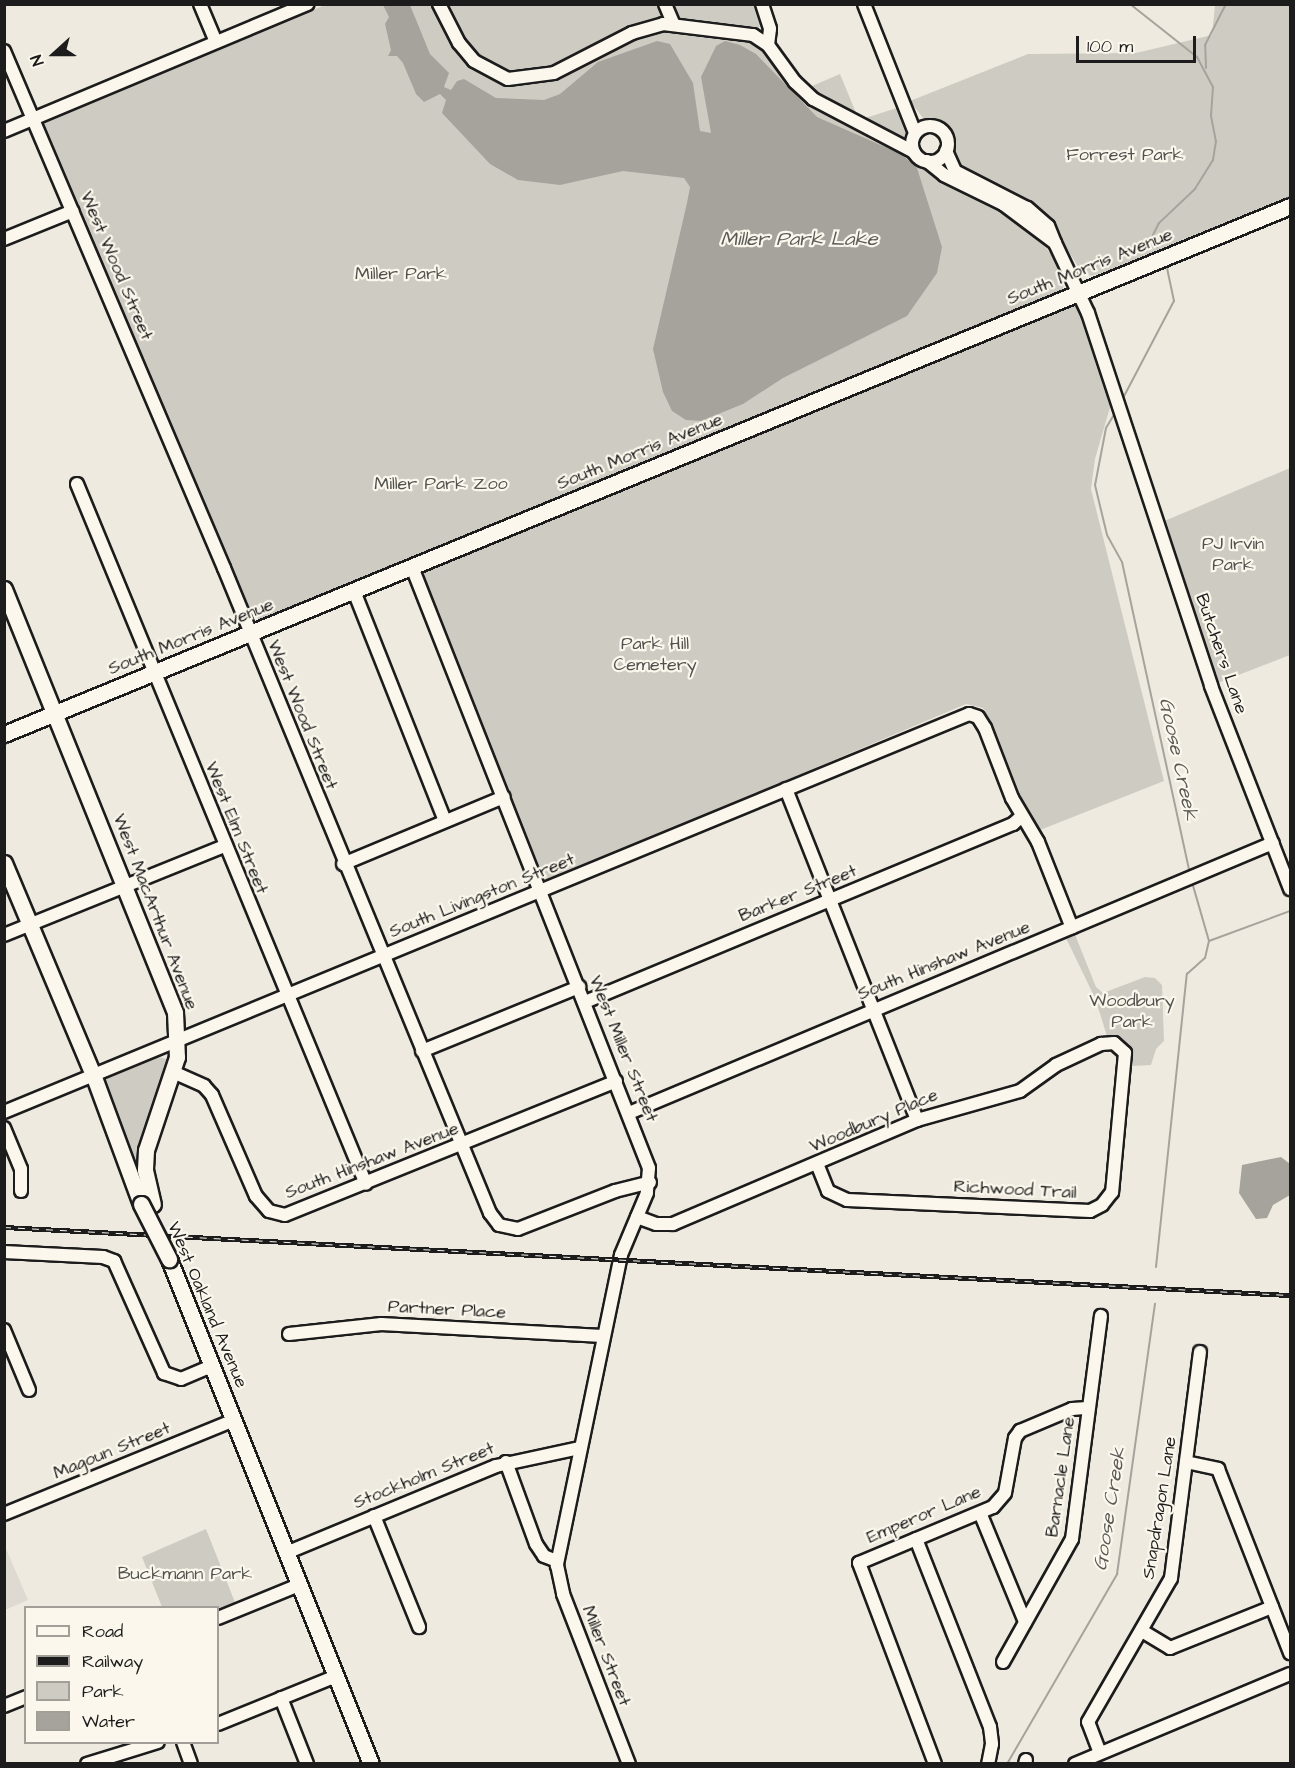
<!DOCTYPE html>
<html>
<head>
<meta charset="utf-8">
<style>
  body { margin:0 }
  #map { position:relative; width:1295px; height:1768px; overflow:hidden; background:#eeeadf; font-family:"Architects Daughter",sans-serif }
  div>[style] { position:absolute }
  [style*='--x'] { left:calc(var(--x)*1px); top:calc(var(--y)*1px); width:calc(var(--w)*1px); rotate:calc(var(--a)*1deg) }
  .built>* { inset:0; background:#dedad1 }
  .green>* { inset:0; background:#ceccc2 }
  .water>* { inset:0; background:#a6a39d }
  .stream>* { height:2px; margin:-1px; padding:0 1px; transform-origin:1px; border-radius:1px; background:#a6a39d }
  .roads { filter:drop-shadow(2px 0 #1c1c1c) drop-shadow(-2px 0 #1c1c1c) drop-shadow(0 2px #1c1c1c) drop-shadow(0 -2px #1c1c1c) }
  .minor>* { height:12px; margin:-6px; padding:0 6px; transform-origin:6px; border-radius:6px; background:#fbf7ec }
  .minor>.ring { margin:-6px; padding:0; box-sizing:content-box; background:none; border:12px solid #fbf7ec; border-radius:50% }
  .major>* { height:15px; margin:-7.5px; padding:0 7.5px; transform-origin:7.5px; border-radius:7.5px; background:#fbf7ec }
  .rail>* { height:4.5px; margin-top:-2.25px; transform-origin:0; background:repeating-linear-gradient(90deg,#fbf7ec 0 7px,#1c1c1c 0 14px); box-sizing:border-box; border-block:2px solid #1c1c1c }
  .bridges { filter:drop-shadow(2px 0 #1c1c1c) drop-shadow(-2px 0 #1c1c1c) drop-shadow(0 2px #1c1c1c) drop-shadow(0 -2px #1c1c1c) }
  .major-bridge>* { height:15px; margin:-7.5px; padding:0 7.5px; transform-origin:7.5px; border-radius:7.5px; background:#fbf7ec }
  span { translate:-50% -50%; white-space:nowrap; text-align:center; line-height:1.15; -webkit-text-stroke:4.5px #fbf7ec; paint-order:stroke }
  .park-label { font-size:18px; color:#51514e }
  .street-label { font-size:18px; color:#1c1c1c }
  .water-label { font-size:20px; color:#5a5956; font-style:italic }
  .frame { position:absolute; inset:0; border:6px solid #1c1c1c; pointer-events:none }
  .legend { position:absolute; left:24px; top:1606px; width:195px; height:138px; box-sizing:border-box; background:#fbf7ec; border:2px solid #a29f99; margin:0; padding:8px 10px; list-style:none; font-size:18px; color:#1c1c1c }
  .legend li { display:flex; align-items:center; gap:12px; height:30px }
  .legend b { width:30px; border:2px solid #a29f99 }
  .north { position:absolute; left:24px; top:24px; width:60px; height:60px; -webkit-text-stroke:4px #fbf7ec; paint-order:stroke; rotate:249deg; font-size:16px; font-weight:700; line-height:24px; text-align:center; color:#1c1c1c }
  .north::after { content:''; display:block; margin:auto; width:21px; height:27px; background:#1c1c1c; clip-path:polygon(50% 0,100% 100%,50% 72%,0 100%) }
  .scale { position:absolute; left:1076px; top:36px; width:120px; height:27px; box-sizing:border-box; border:3px solid #1c1c1c; border-top:0; padding-left:8px; font-size:18px; line-height:21px; white-space:nowrap; color:#1c1c1c; -webkit-text-stroke:4px #fbf7ec; paint-order:stroke }
</style>
</head>
<body>
<div id="map">
  <div class="built">
    <i style="clip-path:polygon(4px 1544px,28px 1600px,5px 1610px,4px 1610px)"></i>
  </div>
  <div class="green">
    <i style="clip-path:polygon(325px 5px,756px 5px,762px 18px,755px 41px,798px 92px,840px 74px,859px 120px,900px 107px,909px 131px,906px 153px,941px 182px,995px 204px,1027px 225px,1056px 260px,1064px 279px,1063px 291px,261px 621px,249px 611px,43px 125px,46px 119px)"></i>
    <i style="clip-path:polygon(1215px 5px,1290px 5px,1290px 196px,1102px 273px,1091px 276px,1082px 273px,1056px 231px,1015px 195px,961px 170px,952px 158px,956px 144px,948px 127px,923px 118px,910px 101px,1028px 54px,1136px 53px,1212px 35px)"></i>
    <i style="clip-path:polygon(1072px 304px,1082px 311px,1111px 404px,1095px 459px,1091px 489px,1164px 781px,1040px 830px,1024px 805px,983px 708px,966px 704px,549px 881px,543px 877px,423px 575px,426px 571px)"></i>
    <i style="clip-path:polygon(1290px 468px,1290px 655px,1215px 684px,1162px 522px)"></i>
    <i style="clip-path:polygon(1074px 932px,1096px 987px,1103px 993px,1145px 977px,1155px 978px,1162px 985px,1164px 1041px,1156px 1049px,1151px 1065px,1132px 1066px,1132px 1054px,1124px 1043px,1107px 1036px,1095px 998px,1065px 936px)"></i>
    <i style="clip-path:polygon(158px 1057px,167px 1059px,169px 1066px,143px 1134px,142px 1188px,104px 1084px,107px 1078px)"></i>
    <i style="clip-path:polygon(206px 1529px,236px 1605px,218px 1612px,218px 1608px,162px 1607px,142px 1557px)"></i>
  </div>
  <div class="water">
    <i style="clip-path:polygon(383px 5px,410px 5px,430px 54px,449px 73px,444px 87px,451px 90px,457px 81px,464px 79px,496px 98px,544px 100px,560px 94px,598px 62px,657px 41px,670px 44px,693px 83px,700px 131px,711px 133px,701px 77px,716px 46px,725px 41px,740px 45px,756px 54px,817px 117px,901px 154px,917px 168px,942px 247px,937px 273px,907px 316px,783px 378px,743px 404px,701px 421px,686px 420px,672px 411px,663px 392px,653px 349px,687px 203px,690px 187px,684px 178px,623px 171px,560px 185px,518px 180px,490px 164px,442px 113px,446px 100px,440px 94px,424px 102px,416px 94px,403px 63px,397px 56px,388px 56px,391px 50px,385px 24px,389px 17px)"></i>
    <i style="clip-path:polygon(1281px 1157px,1290px 1164px,1290px 1195px,1273px 1205px,1267px 1218px,1256px 1219px,1239px 1193px,1242px 1165px)"></i>
  </div>
  <div class="stream">
    <i style="--x:1130;--y:4;--w:85;--a:38.3"></i>
    <i style="--x:1197;--y:57;--w:34;--a:62"></i>
    <i style="--x:1213;--y:87;--w:29;--a:94"></i>
    <i style="--x:1211;--y:116;--w:25;--a:79"></i>
    <i style="--x:1216;--y:141;--w:19;--a:99"></i>
    <i style="--x:1213;--y:160;--w:34;--a:122"></i>
    <i style="--x:1195;--y:189;--w:50;--a:136.6"></i>
    <i style="--x:1159;--y:223;--w:13;--a:117"></i>
    <i style="--x:1153;--y:235;--w:13;--a:72"></i>
    <i style="--x:1206;--y:68;--w:23;--a:-92"></i>
    <i style="--x:1205;--y:45;--w:46;--a:-62.9"></i>
    <i style="--x:1122;--y:400;--w:112;--a:-62.3"></i>
    <i style="--x:1174;--y:301;--w:33;--a:-102"></i>
    <i style="--x:1115;--y:413;--w:17;--a:121"></i>
    <i style="--x:1106;--y:428;--w:58;--a:100.9"></i>
    <i style="--x:1095;--y:485;--w:51;--a:76.5"></i>
    <i style="--x:1107;--y:535;--w:31;--a:61"></i>
    <i style="--x:1122;--y:562;--w:319;--a:77.7"></i>
    <i style="--x:1209;--y:941;--w:86;--a:-20.3"></i>
    <i style="--x:1156;--y:1267;--w:295;--a:-84"></i>
    <i style="--x:1187;--y:974;--w:24;--a:-42"></i>
    <i style="--x:1205;--y:958;--w:17;--a:-77"></i>
    <i style="--x:1209;--y:941;--w:61;--a:-106.1"></i>
    <i style="--x:1007;--y:1764;--w:220;--a:-59.9"></i>
    <i style="--x:1117;--y:1574;--w:273;--a:-82"></i>
  </div>
  <div class="roads">
    <div class="minor">
      <i style="--x:200;--y:4;--w:41;--a:67.2"></i>
      <i style="--x:439;--y:4;--w:44;--a:62.9"></i>
      <i style="--x:459;--y:43;--w:23;--a:50"></i>
      <i style="--x:474;--y:61;--w:38;--a:28"></i>
      <i style="--x:508;--y:79;--w:46;--a:-7.4"></i>
      <i style="--x:554;--y:73;--w:88;--a:-27.1"></i>
      <i style="--x:632;--y:33;--w:32;--a:-16"></i>
      <i style="--x:663;--y:24;--w:91;--a:7"></i>
      <i style="--x:753;--y:35;--w:18;--a:34"></i>
      <i style="--x:768;--y:45;--w:46;--a:53.9"></i>
      <i style="--x:795;--y:82;--w:25;--a:43"></i>
      <i style="--x:813;--y:99;--w:114;--a:27.7"></i>
      <i style="--x:665;--y:4;--w:21;--a:67"></i>
      <i style="--x:762;--y:4;--w:26;--a:72"></i>
      <i style="--x:770;--y:29;--w:16;--a:97"></i>
      <i style="--x:864;--y:4;--w:139;--a:68.4"></i>
      <i style="--x:4;--y:51;--w:562;--a:66.95"></i>
      <i style="--x:224;--y:568;--w:698;--a:67.59"></i>
      <i style="--x:490;--y:1213;--w:15;--a:53"></i>
      <i style="--x:499;--y:1225;--w:19;--a:12"></i>
      <i style="--x:518;--y:1229;--w:104;--a:-21.4"></i>
      <i style="--x:615;--y:1191;--w:36;--a:-14"></i>
      <i class="ring" style="left:912px;top:126px;width:24px;height:24px"></i>
      <i style="--x:4;--y:131;--w:329;--a:-22.7"></i>
      <i style="--x:927;--y:161;--w:22;--a:39"></i>
      <i style="--x:944;--y:175;--w:66;--a:26.2"></i>
      <i style="--x:1003;--y:204;--w:65;--a:36.9"></i>
      <i style="--x:1055;--y:243;--w:18;--a:-112"></i>
      <i style="--x:1048;--y:226;--w:28;--a:-139"></i>
      <i style="--x:1027;--y:208;--w:81;--a:-152.8"></i>
      <i style="--x:955;--y:171;--w:22;--a:-114"></i>
      <i style="--x:4;--y:239;--w:74;--a:-22.1"></i>
      <i style="--x:1055;--y:243;--w:77;--a:64.8"></i>
      <i style="--x:1088;--y:313;--w:393;--a:71.7"></i>
      <i style="--x:1211;--y:686;--w:218;--a:68.7"></i>
      <i style="--x:77;--y:484;--w:757;--a:67.57"></i>
      <i style="--x:412;--y:567;--w:646;--a:68.48"></i>
      <i style="--x:649;--y:1168;--w:25;--a:95"></i>
      <i style="--x:647;--y:1193;--w:67;--a:112.8"></i>
      <i style="--x:621;--y:1255;--w:317;--a:101.7"></i>
      <i style="--x:557;--y:1565;--w:30;--a:78"></i>
      <i style="--x:563;--y:1594;--w:182;--a:68.8"></i>
      <i style="--x:354;--y:591;--w:247;--a:68.4"></i>
      <i style="--x:786;--y:789;--w:356;--a:68.4"></i>
      <i style="--x:343;--y:864;--w:174;--a:-22.6"></i>
      <i style="--x:4;--y:935;--w:237;--a:-22"></i>
      <i style="--x:585;--y:1002;--w:464;--a:-22.6"></i>
      <i style="--x:1013;--y:824;--w:12;--a:-42"></i>
      <i style="--x:422;--y:1051;--w:170;--a:-22.2"></i>
      <i style="--x:173;--y:1072;--w:34;--a:24"></i>
      <i style="--x:204;--y:1086;--w:12;--a:48"></i>
      <i style="--x:212;--y:1095;--w:110;--a:66.5"></i>
      <i style="--x:256;--y:1196;--w:20;--a:49"></i>
      <i style="--x:269;--y:1211;--w:16;--a:14"></i>
      <i style="--x:285;--y:1215;--w:357;--a:-22"></i>
      <i style="--x:4;--y:1112;--w:1044;--a:-22.41"></i>
      <i style="--x:969;--y:714;--w:9;--a:18"></i>
      <i style="--x:978;--y:717;--w:13;--a:58"></i>
      <i style="--x:985;--y:728;--w:75;--a:68.9"></i>
      <i style="--x:1012;--y:798;--w:51;--a:59.4"></i>
      <i style="--x:1038;--y:842;--w:92;--a:68.4"></i>
      <i style="--x:629;--y:1113;--w:698;--a:-22.75"></i>
      <i style="--x:4;--y:1128;--w:44;--a:67.5"></i>
      <i style="--x:21;--y:1169;--w:22;--a:90"></i>
      <i style="--x:637;--y:1217;--w:20;--a:20"></i>
      <i style="--x:656;--y:1224;--w:17;--a:0"></i>
      <i style="--x:673;--y:1224;--w:265;--a:-23.1"></i>
      <i style="--x:917;--y:1120;--w:107;--a:-15.7"></i>
      <i style="--x:1020;--y:1091;--w:44;--a:-35.8"></i>
      <i style="--x:1056;--y:1065;--w:50;--a:-25"></i>
      <i style="--x:1101;--y:1044;--w:13;--a:-4"></i>
      <i style="--x:1114;--y:1043;--w:15;--a:42"></i>
      <i style="--x:1125;--y:1053;--w:140;--a:95.3"></i>
      <i style="--x:1112;--y:1192;--w:16;--a:128"></i>
      <i style="--x:1102;--y:1205;--w:13;--a:153"></i>
      <i style="--x:1090;--y:1211;--w:243;--a:-177.4"></i>
      <i style="--x:847;--y:1200;--w:21;--a:-155"></i>
      <i style="--x:828;--y:1191;--w:29;--a:-112"></i>
      <i style="--x:4;--y:1252;--w:99;--a:2.9"></i>
      <i style="--x:103;--y:1257;--w:12;--a:20"></i>
      <i style="--x:114;--y:1261;--w:123;--a:65.9"></i>
      <i style="--x:164;--y:1373;--w:18;--a:19"></i>
      <i style="--x:181;--y:1379;--w:34;--a:-23"></i>
      <i style="--x:4;--y:1330;--w:65;--a:67.4"></i>
      <i style="--x:289;--y:1334;--w:93;--a:-6.2"></i>
      <i style="--x:381;--y:1324;--w:222;--a:3.1"></i>
      <i style="--x:506;--y:1462;--w:87;--a:69.9"></i>
      <i style="--x:536;--y:1544;--w:14;--a:56"></i>
      <i style="--x:544;--y:1556;--w:14;--a:21"></i>
      <i style="--x:1186;--y:1462;--w:33;--a:12"></i>
      <i style="--x:1218;--y:1469;--w:198;--a:68.6"></i>
      <i style="--x:4;--y:1514;--w:248;--a:-22.2"></i>
      <i style="--x:981;--y:1515;--w:116;--a:67.6"></i>
      <i style="--x:374;--y:1516;--w:120;--a:67.9"></i>
      <i style="--x:916;--y:1539;--w:202;--a:68.5"></i>
      <i style="--x:990;--y:1727;--w:17;--a:83"></i>
      <i style="--x:992;--y:1744;--w:20;--a:101"></i>
      <i style="--x:286;--y:1553;--w:227;--a:-22.5"></i>
      <i style="--x:496;--y:1466;--w:86;--a:-12.1"></i>
      <i style="--x:218;--y:1618;--w:87;--a:-22.2"></i>
      <i style="--x:1142;--y:1631;--w:33;--a:31"></i>
      <i style="--x:1170;--y:1648;--w:110;--a:-21.9"></i>
      <i style="--x:1003;--y:1662;--w:141;--a:-60.7"></i>
      <i style="--x:1072;--y:1539;--w:225;--a:-82.6"></i>
      <i style="--x:281;--y:1698;--w:71;--a:68.5"></i>
      <i style="--x:4;--y:1706;--w:24;--a:-22"></i>
      <i style="--x:218;--y:1724;--w:127;--a:-22.1"></i>
      <i style="--x:183;--y:1742;--w:23;--a:70"></i>
      <i style="--x:1100;--y:1753;--w:33;--a:-111"></i>
      <i style="--x:1088;--y:1722;--w:166;--a:-60"></i>
      <i style="--x:1171;--y:1578;--w:228;--a:-82.7"></i>
      <i style="--x:87;--y:1764;--w:74;--a:-17.2"></i>
      <i style="--x:935;--y:1764;--w:215;--a:-110.7"></i>
      <i style="--x:859;--y:1563;--w:145;--a:-22.7"></i>
      <i style="--x:993;--y:1507;--w:18;--a:-49"></i>
      <i style="--x:1005;--y:1493;--w:56;--a:-79.7"></i>
      <i style="--x:1015;--y:1438;--w:9;--a:-54"></i>
      <i style="--x:1020;--y:1431;--w:56;--a:-22.9"></i>
      <i style="--x:1072;--y:1409;--w:16;--a:-4"></i>
      <i style="--x:1025;--y:1764;--w:4;--a:-76"></i>
      <i style="--x:1075;--y:1764;--w:233;--a:-22.7"></i>
    </div>
    <div class="major">
      <i style="--x:4;--y:589;--w:456;--a:68"></i>
      <i style="--x:175;--y:1012;--w:45;--a:87.5"></i>
      <i style="--x:177;--y:1057;--w:98;--a:108.4"></i>
      <i style="--x:146;--y:1150;--w:20;--a:93"></i>
      <i style="--x:145;--y:1170;--w:35;--a:77"></i>
      <i style="--x:4;--y:734;--w:1390;--a:-22.32"></i>
      <i style="--x:4;--y:863;--w:232;--a:67.2"></i>
      <i style="--x:94;--y:1077;--w:135;--a:69.7"></i>
      <i style="--x:169;--y:1259;--w:544;--a:68.2"></i>
    </div>
  </div>
  <div class="rail">
    <i style="--x:4;--y:1227;--w:1288;--a:3.03"></i>
  </div>
  <div class="bridges">
    <div class="major-bridge">
      <i style="--x:141;--y:1204;--w:62;--a:63"></i>
    </div>
  </div>
  <div class="park-label">
    <span style="left:1125px;top:155px">Forrest Park</span>
    <span style="left:401px;top:274px">Miller Park</span>
    <span style="left:441px;top:484px">Miller Park Zoo</span>
    <span style="left:1233px;top:555px">PJ Irvin<br>Park</span>
    <span style="left:655px;top:655px">Park Hill<br>Cemetery</span>
    <span style="left:1132px;top:1012px">Woodbury<br>Park</span>
    <span style="left:185px;top:1574px">Buckmann Park</span>
  </div>
  <div class="street-label">
    <span style="left:116px;top:266px;rotate:67deg">West Wood Street</span>
    <span style="left:1090px;top:267px;rotate:-22deg">South Morris Avenue</span>
    <span style="left:640px;top:452px;rotate:-22deg">South Morris Avenue</span>
    <span style="left:191px;top:637px;rotate:-22deg">South Morris Avenue</span>
    <span style="left:1221px;top:654px;rotate:71deg">Butchers Lane</span>
    <span style="left:302px;top:715px;rotate:68deg">West Wood Street</span>
    <span style="left:236px;top:828px;rotate:68deg">West Elm Street</span>
    <span style="left:798px;top:894px;rotate:-22deg">Barker Street</span>
    <span style="left:482px;top:896px;rotate:-22deg">South Livingston Street</span>
    <span style="left:155px;top:912px;rotate:69deg">West MacArthur Avenue</span>
    <span style="left:944px;top:961px;rotate:-22deg">South Hinshaw Avenue</span>
    <span style="left:623px;top:1049px;rotate:68deg">West Miller Street</span>
    <span style="left:874px;top:1121px;rotate:-23deg">Woodbury Place</span>
    <span style="left:372px;top:1161px;rotate:-21deg">South Hinshaw Avenue</span>
    <span style="left:1015px;top:1190px;rotate:3deg">Richwood Trail</span>
    <span style="left:207px;top:1305px;rotate:67deg">West Oakland Avenue</span>
    <span style="left:447px;top:1310px;rotate:3deg">Partner Place</span>
    <span style="left:112px;top:1451px;rotate:-22deg">Magoun Street</span>
    <span style="left:424px;top:1476px;rotate:-22deg">Stockholm Street</span>
    <span style="left:1061px;top:1477px;rotate:-82deg">Barnacle Lane</span>
    <span style="left:1160px;top:1508px;rotate:-81deg">Snapdragon Lane</span>
    <span style="left:924px;top:1515px;rotate:-23deg">Emperor Lane</span>
    <span style="left:606px;top:1656px;rotate:69deg">Miller Street</span>
  </div>
  <div class="water-label">
    <span style="left:799px;top:239px">Miller Park Lake</span>
    <span style="left:1178px;top:759px;rotate:78deg">Goose Creek</span>
    <span style="left:1110px;top:1509px;rotate:-81deg">Goose Creek</span>
  </div>
  <div class="frame"></div>
  <ul class="legend">
  <li><b style="height:8px;background:#fbf7ec"></b>Road</li>
  <li><b style="height:8px;background:#1c1c1c"></b>Railway</li>
  <li><b style="height:16px;background:#ceccc2"></b>Park</li>
  <li><b style="height:16px;background:#a6a39d"></b>Water</li>
  </ul>
  <div class="north">N</div>
  <div class="scale">100 m</div>
</div>
</body>
</html>
